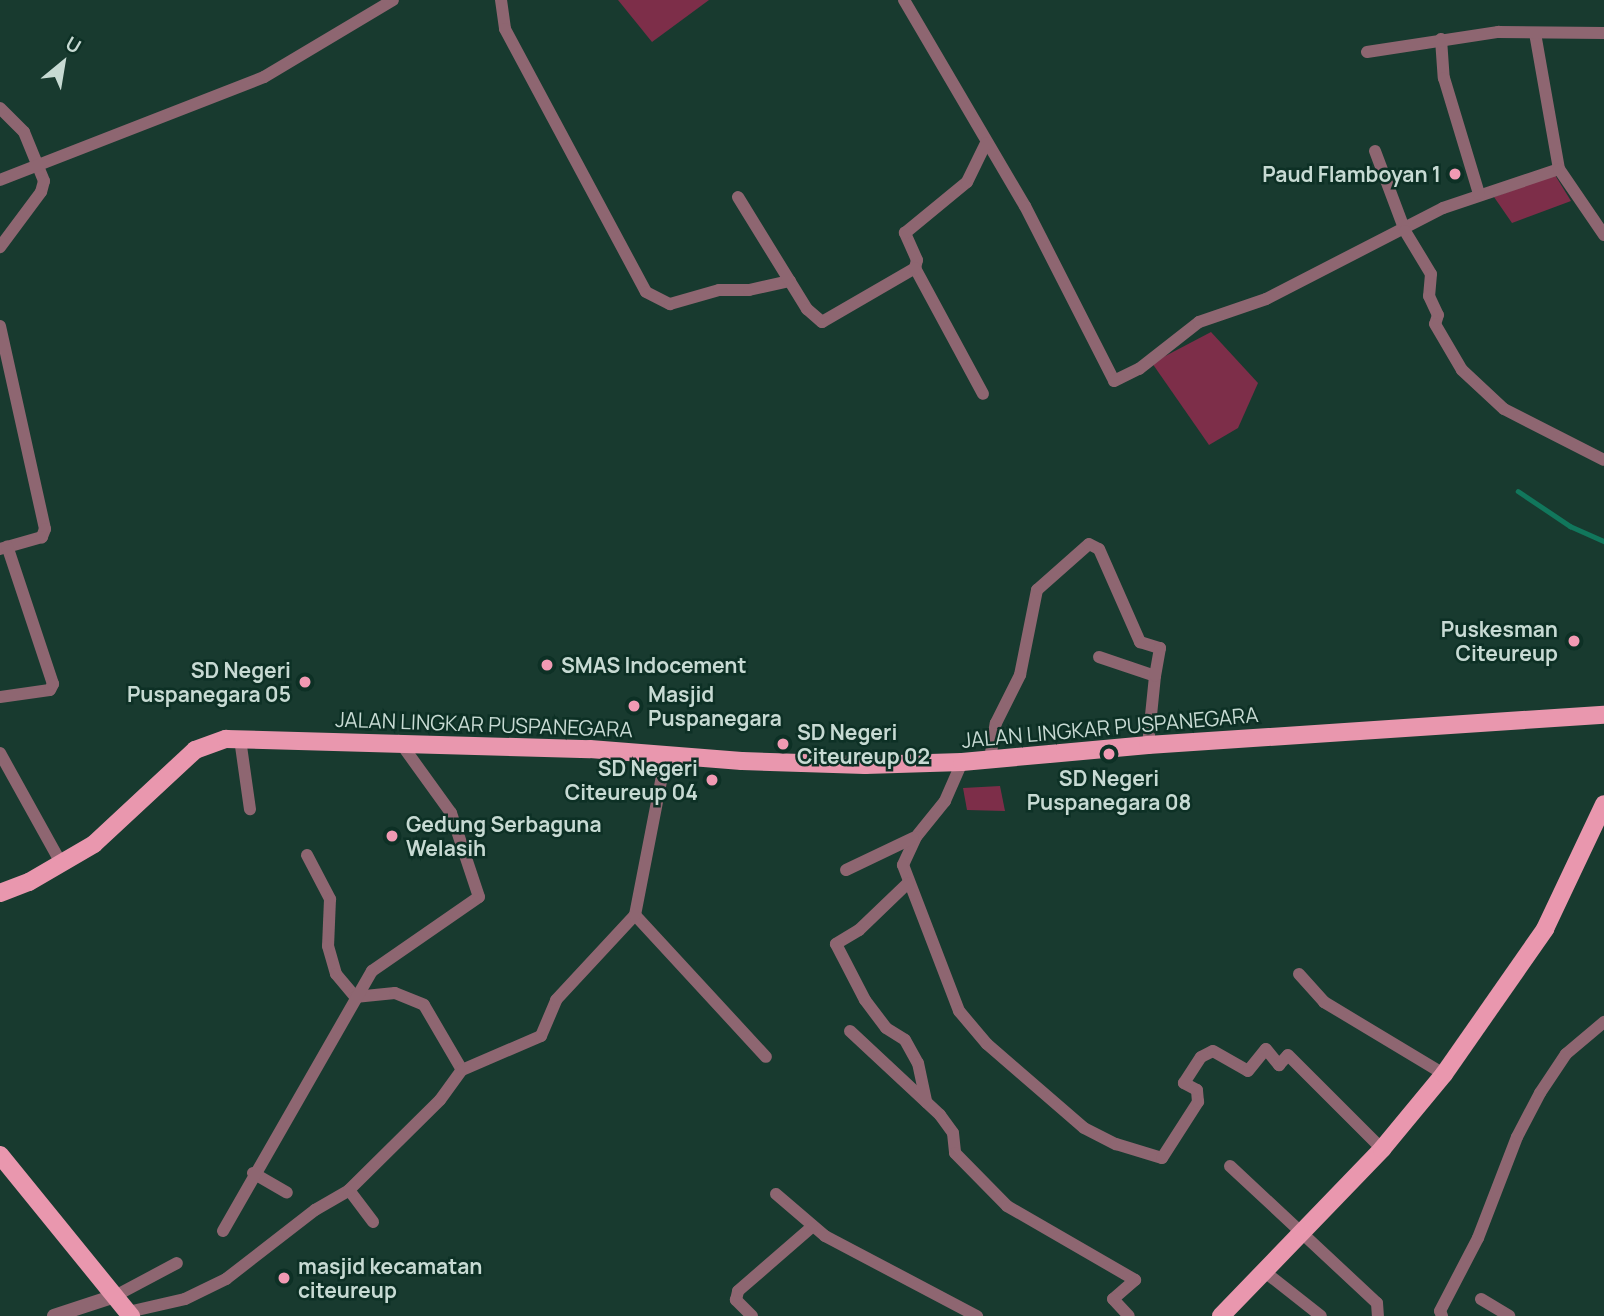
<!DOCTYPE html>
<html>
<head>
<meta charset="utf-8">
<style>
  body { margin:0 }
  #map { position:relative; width:1604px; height:1316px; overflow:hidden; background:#183a2f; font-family:Manrope,sans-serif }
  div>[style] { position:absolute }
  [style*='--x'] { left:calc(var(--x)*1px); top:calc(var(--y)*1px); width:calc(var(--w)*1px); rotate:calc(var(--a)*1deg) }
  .green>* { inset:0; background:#7d2e49 }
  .stream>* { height:4.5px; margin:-2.25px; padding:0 2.25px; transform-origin:2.25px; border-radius:2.25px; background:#11775c }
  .minor>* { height:12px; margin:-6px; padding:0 6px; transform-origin:6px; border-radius:6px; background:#8e6671 }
  .tertiary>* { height:14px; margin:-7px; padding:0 7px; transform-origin:7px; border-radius:7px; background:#8e6671 }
  .primary>* { height:18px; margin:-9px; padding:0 9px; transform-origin:9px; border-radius:9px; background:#e997ae }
  .dots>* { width:19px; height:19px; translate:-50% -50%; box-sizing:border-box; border:4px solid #0d3025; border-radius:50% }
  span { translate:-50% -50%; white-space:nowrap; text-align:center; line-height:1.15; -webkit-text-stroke:5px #0d3025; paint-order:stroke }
  .poi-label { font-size:21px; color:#c7dad3; font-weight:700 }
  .right { translate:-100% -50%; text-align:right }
  .left { translate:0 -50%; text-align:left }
  .street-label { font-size:21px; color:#c7dad3 }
  .north { position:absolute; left:28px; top:28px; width:70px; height:70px; -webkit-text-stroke:5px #0d3025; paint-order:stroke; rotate:30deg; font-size:19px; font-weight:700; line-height:28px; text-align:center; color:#c7dad3 }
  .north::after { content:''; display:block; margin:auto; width:24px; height:32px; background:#c7dad3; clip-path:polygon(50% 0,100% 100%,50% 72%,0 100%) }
</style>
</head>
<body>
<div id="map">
  <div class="green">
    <i style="clip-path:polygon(618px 0,709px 0,652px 42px)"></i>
    <i style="clip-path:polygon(1555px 175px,1571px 201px,1512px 223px,1494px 197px)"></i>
    <i style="clip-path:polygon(1211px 332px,1258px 383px,1238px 428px,1209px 445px,1152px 363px)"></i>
    <i style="clip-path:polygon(1000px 786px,1005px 811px,967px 810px,963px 788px)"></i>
  </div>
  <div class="stream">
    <i style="--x:1518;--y:491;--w:63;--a:33.9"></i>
    <i style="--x:1570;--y:526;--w:37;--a:24"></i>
  </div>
  <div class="minor">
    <i style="--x:501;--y:0;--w:29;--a:82"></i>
    <i style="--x:505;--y:29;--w:298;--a:61.8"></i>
    <i style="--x:646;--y:292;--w:27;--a:27"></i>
    <i style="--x:670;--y:304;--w:51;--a:-15.9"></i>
    <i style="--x:719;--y:290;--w:30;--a:0"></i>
    <i style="--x:749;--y:290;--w:42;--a:-12.4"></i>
    <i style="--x:904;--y:0;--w:239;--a:59.6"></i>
    <i style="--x:1025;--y:206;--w:196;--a:63"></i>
    <i style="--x:1114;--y:381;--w:28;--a:-26"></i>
    <i style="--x:1139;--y:369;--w:76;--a:-38.1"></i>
    <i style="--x:1199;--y:322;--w:71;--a:-18.9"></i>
    <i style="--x:1266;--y:299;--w:199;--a:-27.2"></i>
    <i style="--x:1443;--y:208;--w:122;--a:-18.6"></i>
    <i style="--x:1535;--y:33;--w:138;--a:80"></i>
    <i style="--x:1559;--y:169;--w:80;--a:55.7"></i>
    <i style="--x:1441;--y:39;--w:39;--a:86"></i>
    <i style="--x:1444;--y:78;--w:121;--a:73.2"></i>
    <i style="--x:1367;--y:52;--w:133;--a:-8.7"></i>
    <i style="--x:1498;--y:32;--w:106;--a:0.5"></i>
    <i style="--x:0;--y:108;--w:34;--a:45"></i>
    <i style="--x:24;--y:132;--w:53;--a:67.8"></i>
    <i style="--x:44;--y:181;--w:11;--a:105"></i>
    <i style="--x:41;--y:192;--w:69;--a:126.7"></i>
    <i style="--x:1375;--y:151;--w:85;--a:69.4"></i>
    <i style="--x:1405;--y:231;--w:50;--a:58.8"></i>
    <i style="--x:1431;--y:274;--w:22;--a:95"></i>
    <i style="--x:1429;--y:296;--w:21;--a:65"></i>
    <i style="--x:1438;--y:315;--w:9;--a:108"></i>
    <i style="--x:1435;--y:324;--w:53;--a:59.6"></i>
    <i style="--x:1462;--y:370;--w:57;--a:42.9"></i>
    <i style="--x:1504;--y:409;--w:112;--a:27"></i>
    <i style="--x:0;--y:180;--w:283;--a:-21.3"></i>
    <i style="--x:264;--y:77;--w:150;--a:-30.8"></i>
    <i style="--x:738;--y:197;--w:132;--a:58.4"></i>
    <i style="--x:807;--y:309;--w:20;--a:41"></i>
    <i style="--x:822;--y:322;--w:108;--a:-30.1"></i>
    <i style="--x:915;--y:268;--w:8;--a:-76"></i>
    <i style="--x:917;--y:260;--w:30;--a:-114"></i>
    <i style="--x:905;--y:233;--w:80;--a:-39.4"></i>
    <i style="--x:967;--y:182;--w:43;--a:-64"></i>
    <i style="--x:915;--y:268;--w:143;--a:61.6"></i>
    <i style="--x:0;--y:326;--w:208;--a:77.5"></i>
    <i style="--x:45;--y:529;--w:9;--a:111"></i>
    <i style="--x:42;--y:537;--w:44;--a:164.1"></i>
    <i style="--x:1099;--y:657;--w:59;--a:18.7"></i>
    <i style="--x:1155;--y:676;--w:69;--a:95.8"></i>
    <i style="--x:0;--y:697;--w:50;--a:-8"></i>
    <i style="--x:50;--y:690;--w:7;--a:-63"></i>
    <i style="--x:53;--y:684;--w:145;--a:-108.4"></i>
    <i style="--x:240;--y:739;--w:71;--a:81.9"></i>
    <i style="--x:0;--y:753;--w:128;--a:61"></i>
    <i style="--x:990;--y:759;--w:36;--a:-81"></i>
    <i style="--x:996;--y:723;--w:54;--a:-63.4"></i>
    <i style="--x:1020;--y:675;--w:87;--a:-78.7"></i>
    <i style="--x:1037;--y:590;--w:69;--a:-41.5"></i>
    <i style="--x:1089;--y:544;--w:11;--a:27"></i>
    <i style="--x:1099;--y:549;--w:102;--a:66.2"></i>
    <i style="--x:1140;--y:642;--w:21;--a:17"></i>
    <i style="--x:1160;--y:648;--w:28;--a:100"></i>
    <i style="--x:962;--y:762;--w:43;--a:113.6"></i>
    <i style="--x:945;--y:801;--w:46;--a:128.9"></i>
    <i style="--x:916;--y:837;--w:31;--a:115"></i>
    <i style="--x:903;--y:865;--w:156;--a:69"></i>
    <i style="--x:959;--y:1011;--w:43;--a:49.7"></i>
    <i style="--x:987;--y:1044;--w:128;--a:40.9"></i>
    <i style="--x:1084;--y:1128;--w:36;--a:27"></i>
    <i style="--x:1116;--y:1144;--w:48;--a:16.9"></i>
    <i style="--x:1162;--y:1158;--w:67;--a:-57.3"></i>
    <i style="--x:1198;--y:1102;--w:12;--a:-95"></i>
    <i style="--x:1197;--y:1090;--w:15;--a:-152"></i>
    <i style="--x:1184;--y:1083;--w:31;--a:-57"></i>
    <i style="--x:1201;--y:1057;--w:13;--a:-27"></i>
    <i style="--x:1213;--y:1051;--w:40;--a:29.7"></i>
    <i style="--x:1248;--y:1071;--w:28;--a:-51"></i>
    <i style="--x:1266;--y:1049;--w:21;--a:51"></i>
    <i style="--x:1279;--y:1065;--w:13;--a:-48"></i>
    <i style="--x:1288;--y:1055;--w:133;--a:45"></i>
    <i style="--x:307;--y:855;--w:50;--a:62.4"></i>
    <i style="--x:330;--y:899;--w:47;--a:92.4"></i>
    <i style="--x:328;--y:946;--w:29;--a:74"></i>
    <i style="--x:336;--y:974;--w:30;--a:50"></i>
    <i style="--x:355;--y:997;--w:40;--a:-5.7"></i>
    <i style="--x:395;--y:993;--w:31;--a:22"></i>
    <i style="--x:424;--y:1005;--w:75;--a:59.7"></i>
    <i style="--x:846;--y:870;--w:74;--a:-25.5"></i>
    <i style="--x:908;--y:883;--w:68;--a:136.2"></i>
    <i style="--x:859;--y:930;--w:27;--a:149"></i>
    <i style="--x:836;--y:944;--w:63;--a:62.6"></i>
    <i style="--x:865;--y:1000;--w:35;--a:53"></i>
    <i style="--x:886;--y:1028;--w:22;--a:32"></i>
    <i style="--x:905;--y:1040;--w:26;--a:61"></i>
    <i style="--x:918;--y:1063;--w:40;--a:78"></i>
    <i style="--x:635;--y:915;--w:193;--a:47.3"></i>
    <i style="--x:1299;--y:974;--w:38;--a:48"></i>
    <i style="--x:1324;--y:1002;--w:140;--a:31"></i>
    <i style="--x:850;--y:1031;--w:123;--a:43"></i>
    <i style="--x:940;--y:1115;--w:22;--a:54"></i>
    <i style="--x:953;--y:1133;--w:20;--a:84"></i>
    <i style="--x:955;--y:1153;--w:74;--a:45.5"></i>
    <i style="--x:1007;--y:1206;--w:148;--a:30"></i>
    <i style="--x:1135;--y:1280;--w:29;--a:139"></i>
    <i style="--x:1113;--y:1299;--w:23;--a:47"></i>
    <i style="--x:1230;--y:1166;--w:201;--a:43"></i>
    <i style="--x:1377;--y:1303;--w:13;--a:86"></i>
    <i style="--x:253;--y:1173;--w:39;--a:30"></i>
    <i style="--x:349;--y:1190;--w:40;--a:53"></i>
    <i style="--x:776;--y:1194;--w:65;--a:40.6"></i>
    <i style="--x:825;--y:1236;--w:172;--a:27.8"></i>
    <i style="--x:223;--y:1231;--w:300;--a:-60.2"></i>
    <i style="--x:372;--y:971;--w:130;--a:-34.7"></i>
    <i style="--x:479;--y:897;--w:89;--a:-108.4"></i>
    <i style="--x:451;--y:813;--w:89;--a:-125.8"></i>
    <i style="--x:1265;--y:1272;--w:71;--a:38.2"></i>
    <i style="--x:115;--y:1296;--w:70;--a:-28"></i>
    <i style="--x:1481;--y:1299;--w:33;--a:31"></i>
    <i style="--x:128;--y:1312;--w:58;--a:-12.8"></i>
    <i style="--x:185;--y:1299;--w:46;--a:-26"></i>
    <i style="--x:226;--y:1279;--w:113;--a:-37.8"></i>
    <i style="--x:315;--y:1210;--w:39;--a:-30"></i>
    <i style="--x:349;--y:1190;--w:128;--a:-44.7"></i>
    <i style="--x:440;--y:1100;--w:37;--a:-54"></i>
    <i style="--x:462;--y:1070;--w:86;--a:-23.3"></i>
    <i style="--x:541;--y:1036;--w:39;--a:-67"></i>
    <i style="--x:556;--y:1000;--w:116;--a:-47.1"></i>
    <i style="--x:635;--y:915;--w:162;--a:-79"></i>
    <i style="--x:752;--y:1316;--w:23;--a:-135"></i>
    <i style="--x:736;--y:1300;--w:9;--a:-77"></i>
    <i style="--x:738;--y:1291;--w:98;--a:-40.9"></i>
    <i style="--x:1442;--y:1316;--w:5;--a:-112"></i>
    <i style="--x:1440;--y:1311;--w:82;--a:-62.5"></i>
    <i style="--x:1478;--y:1238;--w:108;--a:-68.9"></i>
    <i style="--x:1517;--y:1137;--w:50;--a:-62.4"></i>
    <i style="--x:1540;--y:1093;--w:47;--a:-56.3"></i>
    <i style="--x:1566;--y:1054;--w:50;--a:-40.1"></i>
  </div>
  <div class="tertiary">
    <i style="--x:54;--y:1316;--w:64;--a:-18.2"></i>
  </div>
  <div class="primary">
    <i style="--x:0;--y:893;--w:31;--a:-21"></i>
    <i style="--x:29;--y:882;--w:75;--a:-30.3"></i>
    <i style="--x:94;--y:844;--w:138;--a:-42.9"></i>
    <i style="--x:195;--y:750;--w:33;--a:-20"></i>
    <i style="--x:226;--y:739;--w:364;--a:1.6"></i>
    <i style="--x:590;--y:749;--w:152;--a:4.5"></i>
    <i style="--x:742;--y:761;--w:123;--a:1.9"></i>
    <i style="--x:865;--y:765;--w:97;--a:-1.8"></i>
    <i style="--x:962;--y:762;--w:187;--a:-5.2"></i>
    <i style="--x:1148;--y:745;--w:457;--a:-3.8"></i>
    <i style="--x:0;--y:1155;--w:208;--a:50.9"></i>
    <i style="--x:1221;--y:1316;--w:232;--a:-46"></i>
    <i style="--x:1382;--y:1149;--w:97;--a:-50.4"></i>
    <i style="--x:1444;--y:1074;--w:177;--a:-55.1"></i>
    <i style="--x:1545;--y:929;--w:138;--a:-64.7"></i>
  </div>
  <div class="dots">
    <i style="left:1455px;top:174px;background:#f19ab3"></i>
    <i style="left:1574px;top:641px;background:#f19ab3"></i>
    <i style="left:547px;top:665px;background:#f19ab3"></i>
    <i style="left:305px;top:682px;background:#f19ab3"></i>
    <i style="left:634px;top:706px;background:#f19ab3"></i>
    <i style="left:783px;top:744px;background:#f19ab3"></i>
    <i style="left:1109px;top:754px;background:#f19ab3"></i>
    <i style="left:712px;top:780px;background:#f19ab3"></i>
    <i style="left:392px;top:836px;background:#f19ab3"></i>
    <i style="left:284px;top:1278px;background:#f19ab3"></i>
  </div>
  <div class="poi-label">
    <span class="right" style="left:1441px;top:174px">Paud Flamboyan 1</span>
    <span class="right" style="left:1558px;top:641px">Puskesman<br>Citeureup</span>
    <span class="left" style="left:561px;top:665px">SMAS Indocement</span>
    <span class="right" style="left:291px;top:682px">SD Negeri<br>Puspanegara 05</span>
    <span class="left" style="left:648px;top:706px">Masjid<br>Puspanegara</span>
    <span class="left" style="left:797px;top:744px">SD Negeri<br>Citeureup 02</span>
    <span class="right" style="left:698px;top:780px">SD Negeri<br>Citeureup 04</span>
    <span style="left:1109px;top:790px">SD Negeri<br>Puspanegara 08</span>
    <span class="left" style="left:406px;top:836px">Gedung Serbaguna<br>Welasih</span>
    <span class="left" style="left:298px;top:1278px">masjid kecamatan<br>citeureup</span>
  </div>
  <div class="street-label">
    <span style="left:484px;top:724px;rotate:2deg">JALAN LINGKAR PUSPANEGARA</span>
    <span style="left:1110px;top:727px;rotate:-5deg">JALAN LINGKAR PUSPANEGARA</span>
  </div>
  <div class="north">U</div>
</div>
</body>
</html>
